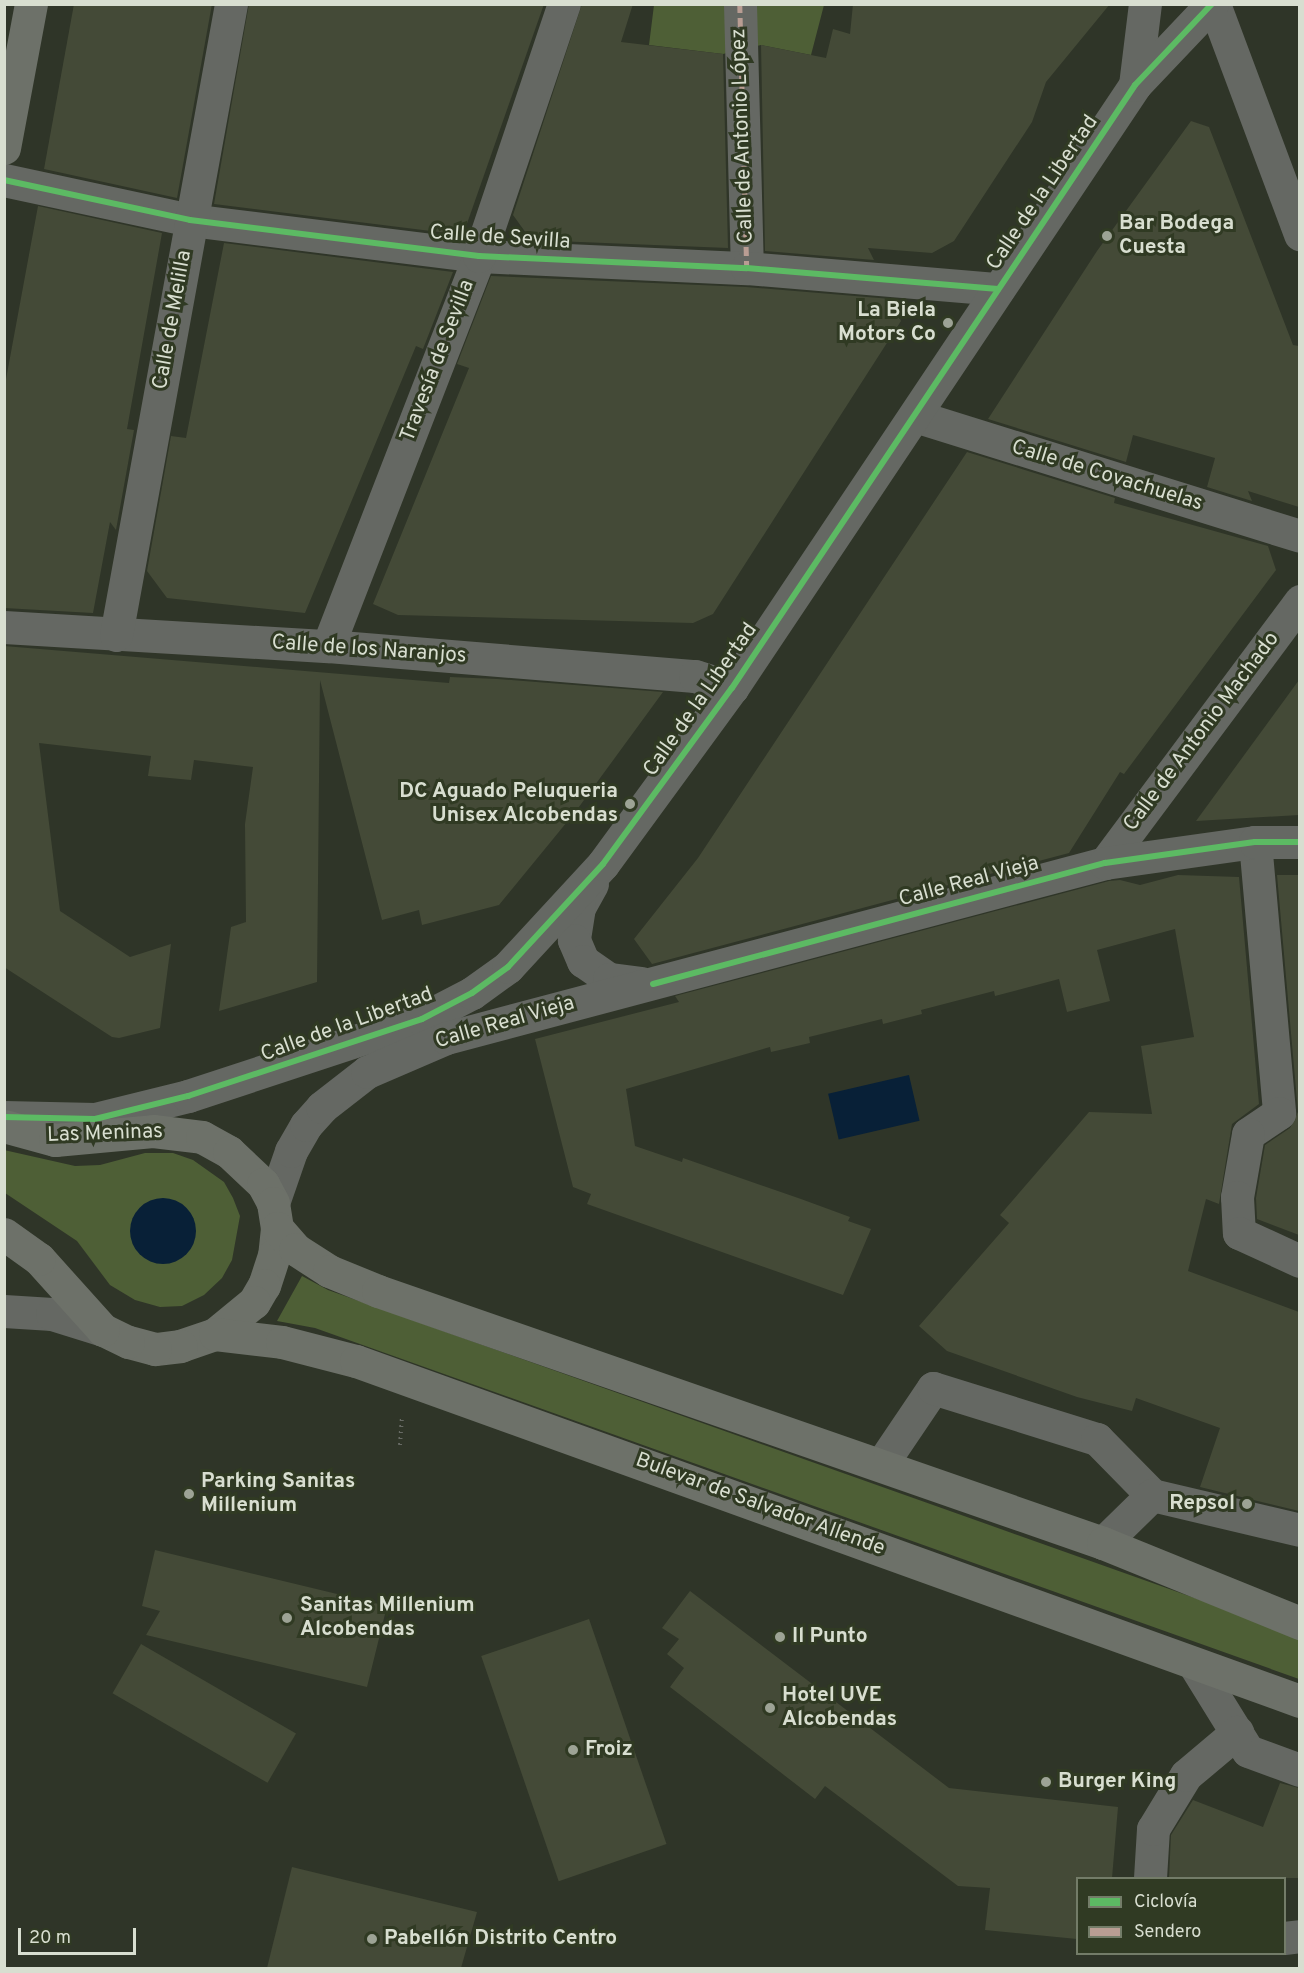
<!DOCTYPE html>
<html>
<head>
<meta charset="utf-8">
<style>
  body { margin:0 }
  #map { position:relative; width:1304px; height:1973px; overflow:hidden; background:#2f3528; font-family:Overpass,sans-serif }
  div>[style] { position:absolute }
  [style*='--x'] { left:calc(var(--x)*1px); top:calc(var(--y)*1px); width:calc(var(--w)*1px); rotate:calc(var(--a)*1deg) }
  .green>* { inset:0; background:#4e5f36 }
  .water>* { inset:0; background:#082037; transform-origin:0 0 }
  .round { border-radius:50% }
  .building>* { inset:0; background:#444a37; transform-origin:0 0 }
  .path>* { height:4px; margin-top:-2px; transform-origin:0; background:repeating-linear-gradient(90deg,#676a64 0 1.5px,transparent 0 6px) }
  .minor>* { height:33px; margin:-16.5px; padding:0 16.5px; transform-origin:16.5px; border-radius:16.5px; background:#656863 }
  .major>* { height:33px; margin:-16.5px; padding:0 16.5px; transform-origin:16.5px; border-radius:16.5px; background:#6d7169 }
  .quiet>* { height:4.5px; margin-top:-2.25px; transform-origin:0; background:repeating-linear-gradient(90deg,#b99d93 0 9px,transparent 0 13.5px) }
  .cycleway>* { height:6px; margin:-3px; padding:0 3px; transform-origin:3px; border-radius:3px; background:#5cba63 }
  .dots>* { width:16px; height:16px; translate:-50% -50%; box-sizing:border-box; border:3px solid #303a23; border-radius:50% }
  span { translate:-50% -50%; white-space:nowrap; text-align:center; line-height:1.15; -webkit-text-stroke:6px #303a23; paint-order:stroke }
  .street-label { font-size:21px; color:#d8ded0 }
  .poi-label { font-size:21px; color:#d8ded0; font-weight:700 }
  .left { translate:0 -50%; text-align:left }
  .right { translate:-100% -50%; text-align:right }
  .frame { position:absolute; inset:0; border:6px solid #d8ded0; pointer-events:none }
  .legend { position:absolute; left:1076px; top:1877px; width:210px; height:78px; box-sizing:border-box; background:#303a23; border:2px solid #737c68; margin:0; padding:8px 10px; list-style:none; font-size:18px; color:#d8ded0 }
  .legend li { display:flex; align-items:center; gap:12px; height:30px }
  .legend b { width:30px; border:2px solid #737c68 }
  .scale { position:absolute; left:18px; top:1928px; width:118px; height:27px; box-sizing:border-box; border:3px solid #d8ded0; border-top:0; padding-left:8px; font-size:18px; line-height:21px; white-space:nowrap; color:#d8ded0; -webkit-text-stroke:4px #303a23; paint-order:stroke }
</style>
</head>
<body>
<div id="map">
  <div class="green">
    <i style="clip-path:polygon(654px 5px,824px 5px,811px 55px,761px 45px,723px 54px,649px 45px)"></i>
    <i style="clip-path:polygon(4px 1150px,75px 1166px,100px 1165px,145px 1153px,173px 1153px,193px 1160px,224px 1182px,233px 1198px,240px 1216px,232px 1260px,222px 1278px,204px 1295px,182px 1306px,160px 1307px,135px 1300px,110px 1285px,77px 1241px,5px 1193px)"></i>
    <i style="clip-path:polygon(302px 1276px,328px 1290px,1299px 1635px,1299px 1679px,315px 1328px,277px 1321px)"></i>
  </div>
  <div class="water">
    <i style="left:909px;top:1075px;width:47px;height:83px;rotate:77deg"></i>
    <i class="round" style="left:130px;top:1198px;width:66px;height:66px"></i>
  </div>
  <div class="building">
    <i style="clip-path:polygon(74px 4px,212px 4px,177px 198px,44px 169px)"></i>
    <i style="clip-path:polygon(249px 4px,544px 4px,463px 235px,214px 204px)"></i>
    <i style="clip-path:polygon(582px 4px,633px 4px,621px 42px,723px 54px,728px 248px,531px 240px,513px 215px)"></i>
    <i style="clip-path:polygon(853px 4px,1110px 4px,1046px 82px,1032px 122px,954px 241px,932px 253px,868px 248px,874px 260px,765px 251px,761px 45px,826px 58px,833px 29px,850px 34px)"></i>
    <i style="clip-path:polygon(1191px 121px,1209px 127px,1293px 345px,1299px 346px,1299px 507px,1248px 491px,1252px 501px,1207px 487px,1215px 458px,1133px 435px,1126px 462px,988px 419px,1097px 251px)"></i>
    <i style="clip-path:polygon(38px 206px,162px 233px,127px 429px,134px 430px,116px 530px,110px 522px,93px 613px,4px 608px,4px 390px)"></i>
    <i style="clip-path:polygon(224px 243px,453px 272px,423px 349px,416px 346px,305px 613px,167px 598px,147px 571px,171px 436px,186px 438px)"></i>
    <i style="clip-path:polygon(491px 276px,746px 287px,891px 299px,901px 321px,713px 614px,693px 623px,398px 615px,373px 604px,469px 368px,457px 364px)"></i>
    <i style="clip-path:polygon(967px 452px,1115px 498px,1114px 503px,1268px 546px,1276px 570px,1124px 774px,1120px 772px,1069px 853px,652px 964px,634px 939px,698px 858px)"></i>
    <i style="clip-path:polygon(4px 646px,449px 683px,450px 677px,497px 679px,663px 692px,576px 811px,499px 905px,422px 925px,419px 910px,382px 920px,320px 680px,317px 982px,219px 1011px,231px 927px,246px 922px,245px 824px,253px 767px,194px 760px,191px 780px,148px 776px,151px 756px,39px 743px,60px 911px,130px 957px,171px 944px,160px 1028px,119px 1038px,112px 1037px,4px 967px)"></i>
    <i style="clip-path:polygon(1299px 680px,1299px 815px,1196px 821px)"></i>
    <i style="clip-path:polygon(1178px 875px,1239px 877px,1259px 1104px,1232px 1124px,1219px 1204px,1206px 1199px,1188px 1271px,1299px 1312px,1299px 1511px,1200px 1487px,1220px 1428px,1136px 1398px,1132px 1411px,1077px 1397px,947px 1351px,919px 1326px,1009px 1223px,1000px 1215px,1089px 1112px,1152px 1114px,1141px 1046px,1194px 1037px,1175px 929px,1097px 950px,1110px 1001px,1067px 1012px,1059px 979px,995px 996px,994px 991px,921px 1010px,922px 1014px,883px 1024px,882px 1019px,809px 1037px,810px 1043px,771px 1052px,770px 1047px,626px 1089px,635px 1146px,682px 1162px,683px 1158px,801px 1199px,850px 1217px,848px 1221px,871px 1229px,843px 1295px,587px 1204px,591px 1194px,573px 1187px,535px 1039px,679px 1002px,675px 996px,1109px 881px,1120px 880px,1140px 885px)"></i>
    <i style="clip-path:polygon(1277px 875px,1299px 875px,1299px 1235px,1257px 1219px,1256px 1198px,1265px 1145px,1290px 1128px,1298px 1112px)"></i>
    <i style="clip-path:polygon(155px 1550px,387px 1606px,367px 1687px,146px 1635px,160px 1611px,142px 1606px)"></i>
    <i style="clip-path:polygon(690px 1591px,949px 1788px,1118px 1807px,1112px 1878px,1077px 1878px,1077px 1939px,985px 1930px,990px 1888px,958px 1886px,825px 1786px,815px 1799px,670px 1687px,684px 1668px,667px 1654px,679px 1639px,662px 1628px)"></i>
    <i style="left:589px;top:1619px;width:238px;height:114px;rotate:71deg"></i>
    <i style="left:141px;top:1644px;width:179px;height:57px;rotate:30deg"></i>
    <i style="clip-path:polygon(1280px 1783px,1299px 1788px,1299px 1878px,1169px 1878px,1171px 1835px,1193px 1800px,1263px 1827px)"></i>
    <i style="clip-path:polygon(292px 1867px,477px 1912px,461px 1968px,267px 1968px)"></i>
  </div>
  <div class="path">
    <i style="--x:400;--y:1445;--w:27;--a:-86"></i>
  </div>
  <div class="minor">
    <i style="--x:740;--y:4;--w:264;--a:88.5"></i>
    <i style="--x:1214;--y:4;--w:246;--a:69.5"></i>
    <i style="--x:1135;--y:85;--w:82;--a:-83"></i>
    <i style="--x:4;--y:180;--w:190;--a:12.1"></i>
    <i style="--x:190;--y:220;--w:291;--a:7.1"></i>
    <i style="--x:479;--y:256;--w:268;--a:2.6"></i>
    <i style="--x:747;--y:268;--w:252;--a:4.8"></i>
    <i style="--x:915;--y:416;--w:403;--a:17.3"></i>
    <i style="--x:4;--y:627;--w:325;--a:3.4"></i>
    <i style="--x:328;--y:646;--w:368;--a:4.7"></i>
    <i style="--x:695;--y:676;--w:39;--a:18"></i>
    <i style="--x:116;--y:635;--w:641;--a:-79.67"></i>
    <i style="--x:328;--y:646;--w:418;--a:-68.8"></i>
    <i style="--x:479;--y:256;--w:266;--a:-71.4"></i>
    <i style="--x:1255;--y:842;--w:272;--a:84.9"></i>
    <i style="--x:1105;--y:863;--w:327;--a:-53.3"></i>
    <i style="--x:592;--y:884;--w:26;--a:119"></i>
    <i style="--x:579;--y:907;--w:33;--a:99"></i>
    <i style="--x:574;--y:940;--w:23;--a:67"></i>
    <i style="--x:583;--y:961;--w:32;--a:35"></i>
    <i style="--x:609;--y:979;--w:33;--a:7"></i>
    <i style="--x:1279;--y:1113;--w:37;--a:146"></i>
    <i style="--x:1248;--y:1134;--w:64;--a:99.9"></i>
    <i style="--x:1237;--y:1197;--w:36;--a:87"></i>
    <i style="--x:1239;--y:1233;--w:67;--a:24.7"></i>
    <i style="--x:4;--y:1117;--w:91;--a:1.3"></i>
    <i style="--x:95;--y:1119;--w:96;--a:-13.9"></i>
    <i style="--x:188;--y:1096;--w:246;--a:-18.2"></i>
    <i style="--x:422;--y:1019;--w:56;--a:-27.5"></i>
    <i style="--x:472;--y:993;--w:44;--a:-35.8"></i>
    <i style="--x:508;--y:967;--w:140;--a:-47.3"></i>
    <i style="--x:603;--y:864;--w:218;--a:-53.8"></i>
    <i style="--x:732;--y:688;--w:725;--a:-56.24"></i>
    <i style="--x:1135;--y:85;--w:112;--a:-46.5"></i>
    <i style="--x:273;--y:1203;--w:55;--a:-70.9"></i>
    <i style="--x:291;--y:1151;--w:30;--a:-60"></i>
    <i style="--x:306;--y:1125;--w:24;--a:-48"></i>
    <i style="--x:322;--y:1107;--w:57;--a:-37.9"></i>
    <i style="--x:367;--y:1072;--w:86;--a:-23.3"></i>
    <i style="--x:446;--y:1038;--w:682;--a:-14.87"></i>
    <i style="--x:1105;--y:863;--w:151;--a:-8"></i>
    <i style="--x:1255;--y:842;--w:45;--a:0"></i>
    <i style="--x:4;--y:1311;--w:48;--a:3.6"></i>
    <i style="--x:52;--y:1314;--w:53;--a:17.4"></i>
    <i style="--x:881;--y:1465;--w:93;--a:-56"></i>
    <i style="--x:933;--y:1388;--w:172;--a:17.3"></i>
    <i style="--x:1097;--y:1439;--w:78;--a:45.5"></i>
    <i style="--x:1152;--y:1495;--w:152;--a:13.3"></i>
    <i style="--x:1103;--y:1543;--w:69;--a:-44.4"></i>
    <i style="--x:1194;--y:1664;--w:102;--a:58.2"></i>
    <i style="--x:1248;--y:1751;--w:55;--a:20.1"></i>
    <i style="--x:1150;--y:1878;--w:49;--a:-86.5"></i>
    <i style="--x:1153;--y:1829;--w:63;--a:-58.6"></i>
    <i style="--x:1186;--y:1775;--w:67;--a:-40.1"></i>
    <i style="--x:1284;--y:1938;--w:16;--a:-7"></i>
  </div>
  <div class="major">
    <i style="--x:4;--y:148;--w:147;--a:-79.4"></i>
    <i style="--x:4;--y:1126;--w:53;--a:15.4"></i>
    <i style="--x:55;--y:1140;--w:98;--a:-5.2"></i>
    <i style="--x:153;--y:1131;--w:49;--a:7"></i>
    <i style="--x:202;--y:1137;--w:31;--a:29"></i>
    <i style="--x:229;--y:1152;--w:47;--a:43.3"></i>
    <i style="--x:263;--y:1184;--w:21;--a:62"></i>
    <i style="--x:273;--y:1203;--w:25;--a:81"></i>
    <i style="--x:277;--y:1228;--w:27;--a:96"></i>
    <i style="--x:274;--y:1255;--w:32;--a:108"></i>
    <i style="--x:264;--y:1285;--w:20;--a:120"></i>
    <i style="--x:254;--y:1302;--w:50;--a:140.6"></i>
    <i style="--x:215;--y:1334;--w:36;--a:161"></i>
    <i style="--x:181;--y:1346;--w:26;--a:173"></i>
    <i style="--x:155;--y:1349;--w:28;--a:-165"></i>
    <i style="--x:128;--y:1342;--w:28;--a:-154"></i>
    <i style="--x:103;--y:1330;--w:96;--a:-132"></i>
    <i style="--x:39;--y:1259;--w:43;--a:-144.5"></i>
    <i style="--x:277;--y:1228;--w:28;--a:49"></i>
    <i style="--x:295;--y:1249;--w:40;--a:32.9"></i>
    <i style="--x:329;--y:1271;--w:53;--a:22.2"></i>
    <i style="--x:378;--y:1291;--w:768;--a:19.17"></i>
    <i style="--x:1103;--y:1543;--w:213;--a:22.1"></i>
    <i style="--x:215;--y:1334;--w:67;--a:6.8"></i>
    <i style="--x:282;--y:1342;--w:76;--a:14.4"></i>
    <i style="--x:356;--y:1361;--w:1003;--a:19.81"></i>
  </div>
  <div class="quiet">
    <i style="--x:740;--y:4;--w:264;--a:88.5"></i>
  </div>
  <div class="cycleway">
    <i style="--x:4;--y:180;--w:190;--a:12.1"></i>
    <i style="--x:190;--y:220;--w:291;--a:7.1"></i>
    <i style="--x:479;--y:256;--w:268;--a:2.6"></i>
    <i style="--x:747;--y:268;--w:252;--a:4.8"></i>
    <i style="--x:653;--y:984;--w:468;--a:-15"></i>
    <i style="--x:1105;--y:863;--w:151;--a:-8"></i>
    <i style="--x:1255;--y:842;--w:45;--a:0"></i>
    <i style="--x:4;--y:1117;--w:91;--a:1.3"></i>
    <i style="--x:95;--y:1119;--w:96;--a:-13.9"></i>
    <i style="--x:188;--y:1096;--w:246;--a:-18.2"></i>
    <i style="--x:422;--y:1019;--w:56;--a:-27.5"></i>
    <i style="--x:472;--y:993;--w:44;--a:-35.8"></i>
    <i style="--x:508;--y:967;--w:140;--a:-47.3"></i>
    <i style="--x:603;--y:864;--w:218;--a:-53.8"></i>
    <i style="--x:732;--y:688;--w:725;--a:-56.24"></i>
    <i style="--x:1135;--y:85;--w:112;--a:-46.5"></i>
  </div>
  <div class="dots">
    <i style="left:1107px;top:236px;background:#9da395"></i>
    <i style="left:948px;top:323px;background:#9da395"></i>
    <i style="left:630px;top:804px;background:#9da395"></i>
    <i style="left:189px;top:1494px;background:#9da395"></i>
    <i style="left:1247px;top:1504px;background:#9da395"></i>
    <i style="left:287px;top:1618px;background:#9da395"></i>
    <i style="left:780px;top:1637px;background:#9da395"></i>
    <i style="left:770px;top:1708px;background:#9da395"></i>
    <i style="left:573px;top:1750px;background:#9da395"></i>
    <i style="left:1046px;top:1782px;background:#9da395"></i>
    <i style="left:372px;top:1939px;background:#9da395"></i>
  </div>
  <div class="street-label">
    <span style="left:743px;top:136px;rotate:-92deg">Calle de Antonio López</span>
    <span style="left:1043px;top:193px;rotate:-56deg">Calle de la Libertad</span>
    <span style="left:500px;top:238px;rotate:4deg">Calle de Sevilla</span>
    <span style="left:173px;top:320px;rotate:-80deg">Calle de Melilla</span>
    <span style="left:438px;top:361px;rotate:-69deg">Travesía de Sevilla</span>
    <span style="left:1107px;top:476px;rotate:17deg">Calle de Covachuelas</span>
    <span style="left:369px;top:650px;rotate:4deg">Calle de los Naranjos</span>
    <span style="left:701px;top:700px;rotate:-55deg">Calle de la Libertad</span>
    <span style="left:1202px;top:732px;rotate:-53deg">Calle de Antonio Machado</span>
    <span style="left:969px;top:882px;rotate:-15deg">Calle Real Vieja</span>
    <span style="left:505px;top:1023px;rotate:-16deg">Calle Real Vieja</span>
    <span style="left:347px;top:1025px;rotate:-20deg">Calle de la Libertad</span>
    <span style="left:105px;top:1134px;rotate:-2deg">Las Meninas</span>
    <span style="left:760px;top:1505px;rotate:20deg">Bulevar de Salvador Allende</span>
  </div>
  <div class="poi-label">
    <span class="left" style="left:1119px;top:236px">Bar Bodega<br>Cuesta</span>
    <span class="right" style="left:936px;top:323px">La Biela<br>Motors Co</span>
    <span class="right" style="left:618px;top:804px">DC Aguado Peluqueria<br>Unisex Alcobendas</span>
    <span class="left" style="left:201px;top:1494px">Parking Sanitas<br>Millenium</span>
    <span class="right" style="left:1235px;top:1504px">Repsol</span>
    <span class="left" style="left:300px;top:1618px">Sanitas Millenium<br>Alcobendas</span>
    <span class="left" style="left:792px;top:1637px">Il Punto</span>
    <span class="left" style="left:782px;top:1708px">Hotel UVE<br>Alcobendas</span>
    <span class="left" style="left:585px;top:1750px">Froiz</span>
    <span class="left" style="left:1058px;top:1782px">Burger King</span>
    <span class="left" style="left:384px;top:1939px">Pabellón Distrito Centro</span>
  </div>
  <div class="frame"></div>
  <ul class="legend">
  <li><b style="height:8px;background:#5cba63"></b>Ciclovía</li>
  <li><b style="height:8px;background:#b99d93"></b>Sendero</li>
  </ul>
  <div class="scale">20 m</div>
</div>
</body>
</html>
